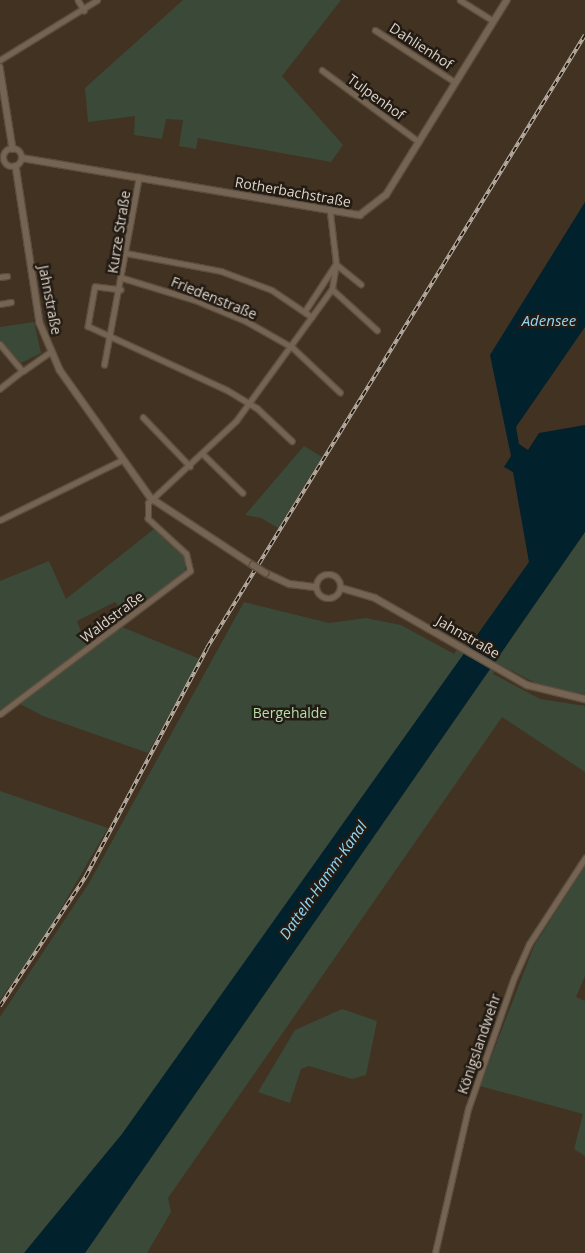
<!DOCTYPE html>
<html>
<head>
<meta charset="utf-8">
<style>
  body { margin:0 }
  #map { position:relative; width:585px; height:1253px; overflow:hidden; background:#423222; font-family:"Open Sans",sans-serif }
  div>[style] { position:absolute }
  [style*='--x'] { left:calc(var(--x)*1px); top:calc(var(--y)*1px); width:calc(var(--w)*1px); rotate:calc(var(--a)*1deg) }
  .green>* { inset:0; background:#3b4938 }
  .water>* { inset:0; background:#01212d }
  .roads { filter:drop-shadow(1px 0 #5b4e40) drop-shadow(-1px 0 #5b4e40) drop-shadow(0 1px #5b4e40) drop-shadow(0 -1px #5b4e40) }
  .street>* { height:4.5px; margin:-2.25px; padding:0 2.25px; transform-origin:2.25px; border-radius:2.25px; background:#766453 }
  .secondary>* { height:5.5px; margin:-2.75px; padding:0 2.75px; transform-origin:2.75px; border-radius:2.75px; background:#766453 }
  .secondary>.ring { margin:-2.75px; padding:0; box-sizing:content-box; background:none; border:5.5px solid #766453; border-radius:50% }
  .rail>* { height:4px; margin-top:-2px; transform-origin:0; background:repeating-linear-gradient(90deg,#231c14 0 5.5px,#baafa3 0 11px); box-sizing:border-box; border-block:1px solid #baafa3 }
  .bridges { filter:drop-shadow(1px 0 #5b4e40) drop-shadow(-1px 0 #5b4e40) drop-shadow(0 1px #5b4e40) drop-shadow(0 -1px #5b4e40) }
  .secondary-bridge>* { height:5.5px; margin:-2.75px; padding:0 2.75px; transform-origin:2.75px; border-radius:2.75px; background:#766453 }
  span { translate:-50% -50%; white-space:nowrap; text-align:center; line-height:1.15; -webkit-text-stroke:5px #231c14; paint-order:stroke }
  .street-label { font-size:14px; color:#ded4ca }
  .park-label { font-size:14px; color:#b5dfaa }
  .water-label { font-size:15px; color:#8fd7f7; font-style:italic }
</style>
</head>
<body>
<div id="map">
  <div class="green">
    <i style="clip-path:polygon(183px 0,341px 0,282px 76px,343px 145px,331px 162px,198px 138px,196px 149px,179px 146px,183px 120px,166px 119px,162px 139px,134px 135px,135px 116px,88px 122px,85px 88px)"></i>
    <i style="clip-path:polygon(34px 322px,41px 353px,21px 363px,0 340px,0 327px)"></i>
    <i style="clip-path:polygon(304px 446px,322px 457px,278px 528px,261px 518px,245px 515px)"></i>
    <i style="clip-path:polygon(154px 529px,185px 558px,185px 573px,127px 618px,115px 602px,77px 621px,87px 647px,0 710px,0 581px,49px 561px,66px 599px)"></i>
    <i style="clip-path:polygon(585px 532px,585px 694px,545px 688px,499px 664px,493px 674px,540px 699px,585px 706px,585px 772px,502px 717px,168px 1198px,171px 1212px,147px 1253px,85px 1253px)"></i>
    <i style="clip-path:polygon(244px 602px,329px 623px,366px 618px,401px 625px,454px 654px,461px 644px,470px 647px,122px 1134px,24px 1253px,0 1253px,0 1017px,89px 883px)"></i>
    <i style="clip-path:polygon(122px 627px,200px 659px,148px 753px,43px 716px,20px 704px)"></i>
    <i style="clip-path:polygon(0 791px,108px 828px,45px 936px,0 1000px)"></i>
    <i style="clip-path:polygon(585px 866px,585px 976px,576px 997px,585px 1001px,585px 1156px,574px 1149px,583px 1114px,480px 1086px,534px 946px)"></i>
    <i style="clip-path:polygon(342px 1009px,377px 1021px,366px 1075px,352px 1079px,309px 1066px,301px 1069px,290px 1103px,258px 1092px,295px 1030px)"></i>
  </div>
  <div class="water">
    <i style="clip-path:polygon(585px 202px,585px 327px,516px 427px,519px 444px,528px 450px,539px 433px,585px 425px,585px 532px,85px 1253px,24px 1253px,122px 1134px,529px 562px,513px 472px,504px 467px,511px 456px,490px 355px)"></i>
  </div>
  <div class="roads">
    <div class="street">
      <i style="--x:78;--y:0;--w:12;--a:59"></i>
      <i style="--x:460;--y:0;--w:39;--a:32"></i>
      <i style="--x:375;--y:30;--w:95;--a:33"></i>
      <i style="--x:0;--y:60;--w:114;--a:-31.7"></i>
      <i style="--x:322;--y:70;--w:119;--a:36.5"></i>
      <i style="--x:126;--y:253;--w:97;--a:10.7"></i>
      <i style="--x:221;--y:271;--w:54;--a:20.4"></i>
      <i style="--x:272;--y:290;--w:48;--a:34"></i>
      <i style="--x:336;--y:264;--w:32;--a:39"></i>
      <i style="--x:0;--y:277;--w:7;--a:-8"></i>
      <i style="--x:123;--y:278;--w:75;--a:17"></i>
      <i style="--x:195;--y:300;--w:55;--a:22.4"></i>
      <i style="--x:246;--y:321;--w:53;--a:29.5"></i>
      <i style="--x:292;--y:347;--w:66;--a:43.2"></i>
      <i style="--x:332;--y:289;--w:61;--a:42.3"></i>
      <i style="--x:121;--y:290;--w:26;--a:-173"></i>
      <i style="--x:95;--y:287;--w:40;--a:100"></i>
      <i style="--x:88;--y:326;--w:153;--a:24.7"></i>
      <i style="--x:227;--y:390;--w:35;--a:31"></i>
      <i style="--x:257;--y:408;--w:48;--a:43.3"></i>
      <i style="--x:0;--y:304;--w:11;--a:-10"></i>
      <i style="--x:305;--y:311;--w:55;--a:-56.9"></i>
      <i style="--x:0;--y:344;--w:35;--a:50"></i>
      <i style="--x:23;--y:371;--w:29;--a:142"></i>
      <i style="--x:104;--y:365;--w:191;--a:-79.5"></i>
      <i style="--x:23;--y:371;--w:33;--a:-35"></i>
      <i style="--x:143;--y:417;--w:68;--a:46.2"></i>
      <i style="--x:204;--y:455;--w:54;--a:44.3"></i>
      <i style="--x:0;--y:520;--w:136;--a:-26.2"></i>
      <i style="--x:0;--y:714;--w:238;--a:-37"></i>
      <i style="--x:190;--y:571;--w:17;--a:-103"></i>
      <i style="--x:186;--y:554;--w:52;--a:-137.4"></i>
      <i style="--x:148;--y:519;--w:16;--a:-90"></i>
      <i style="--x:148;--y:503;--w:120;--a:-43"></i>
      <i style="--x:236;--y:421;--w:163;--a:-54"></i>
      <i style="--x:332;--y:289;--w:25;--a:-81"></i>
      <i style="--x:336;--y:264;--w:51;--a:-96.7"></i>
      <i style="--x:435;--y:1253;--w:148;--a:-77.1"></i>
      <i style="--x:468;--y:1109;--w:139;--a:-70.7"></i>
      <i style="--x:514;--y:978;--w:37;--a:-66"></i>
      <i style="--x:529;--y:944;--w:103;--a:-56.9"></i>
    </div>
    <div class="secondary">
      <i style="--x:0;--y:67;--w:83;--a:81"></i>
      <i class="ring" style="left:4px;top:149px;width:12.5px;height:12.5px"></i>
      <i style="--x:22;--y:158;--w:343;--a:9.6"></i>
      <i style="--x:360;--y:215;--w:33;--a:-38"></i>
      <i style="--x:386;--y:195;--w:229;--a:-58.2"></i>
      <i style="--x:16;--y:166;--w:159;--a:81.3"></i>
      <i style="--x:40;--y:323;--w:51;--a:66.9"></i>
      <i style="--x:60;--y:370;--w:157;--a:54.6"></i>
      <i style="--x:151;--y:498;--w:122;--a:33.3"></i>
      <i style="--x:266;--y:573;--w:26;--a:25"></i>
      <i style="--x:290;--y:584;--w:26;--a:7"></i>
      <i class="ring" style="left:317px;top:575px;width:18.5px;height:18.5px"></i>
      <i style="--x:341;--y:588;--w:35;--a:16"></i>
      <i style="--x:375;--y:598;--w:175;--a:29.8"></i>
      <i style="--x:527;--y:685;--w:60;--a:13.6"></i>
    </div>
  </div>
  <div class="rail">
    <i style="--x:0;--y:1006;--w:156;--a:-56.5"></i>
    <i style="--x:86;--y:876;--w:258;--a:-62"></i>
    <i style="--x:207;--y:648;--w:720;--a:-58.34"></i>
  </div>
  <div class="bridges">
    <div class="secondary-bridge">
      <i style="--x:253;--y:565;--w:15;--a:32"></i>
    </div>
  </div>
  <div class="street-label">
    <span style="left:421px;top:46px;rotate:33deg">Dahlienhof</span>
    <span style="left:376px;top:97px;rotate:36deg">Tulpenhof</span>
    <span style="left:293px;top:192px;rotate:10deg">Rotherbachstraße</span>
    <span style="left:119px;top:232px;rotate:-81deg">Kurze Straße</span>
    <span style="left:214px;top:298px;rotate:22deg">Friedenstraße</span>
    <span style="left:50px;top:300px;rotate:79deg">Jahnstraße</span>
    <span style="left:112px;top:617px;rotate:-37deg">Waldstraße</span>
    <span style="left:468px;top:637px;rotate:30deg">Jahnstraße</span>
    <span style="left:479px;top:1044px;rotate:-71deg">Königslandwehr</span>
  </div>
  <div class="park-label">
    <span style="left:290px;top:713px">Bergehalde</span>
  </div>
  <div class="water-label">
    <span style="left:549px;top:321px">Adensee</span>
    <span style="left:323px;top:880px;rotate:-55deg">Datteln-Hamm-Kanal</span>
  </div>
</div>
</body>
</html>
